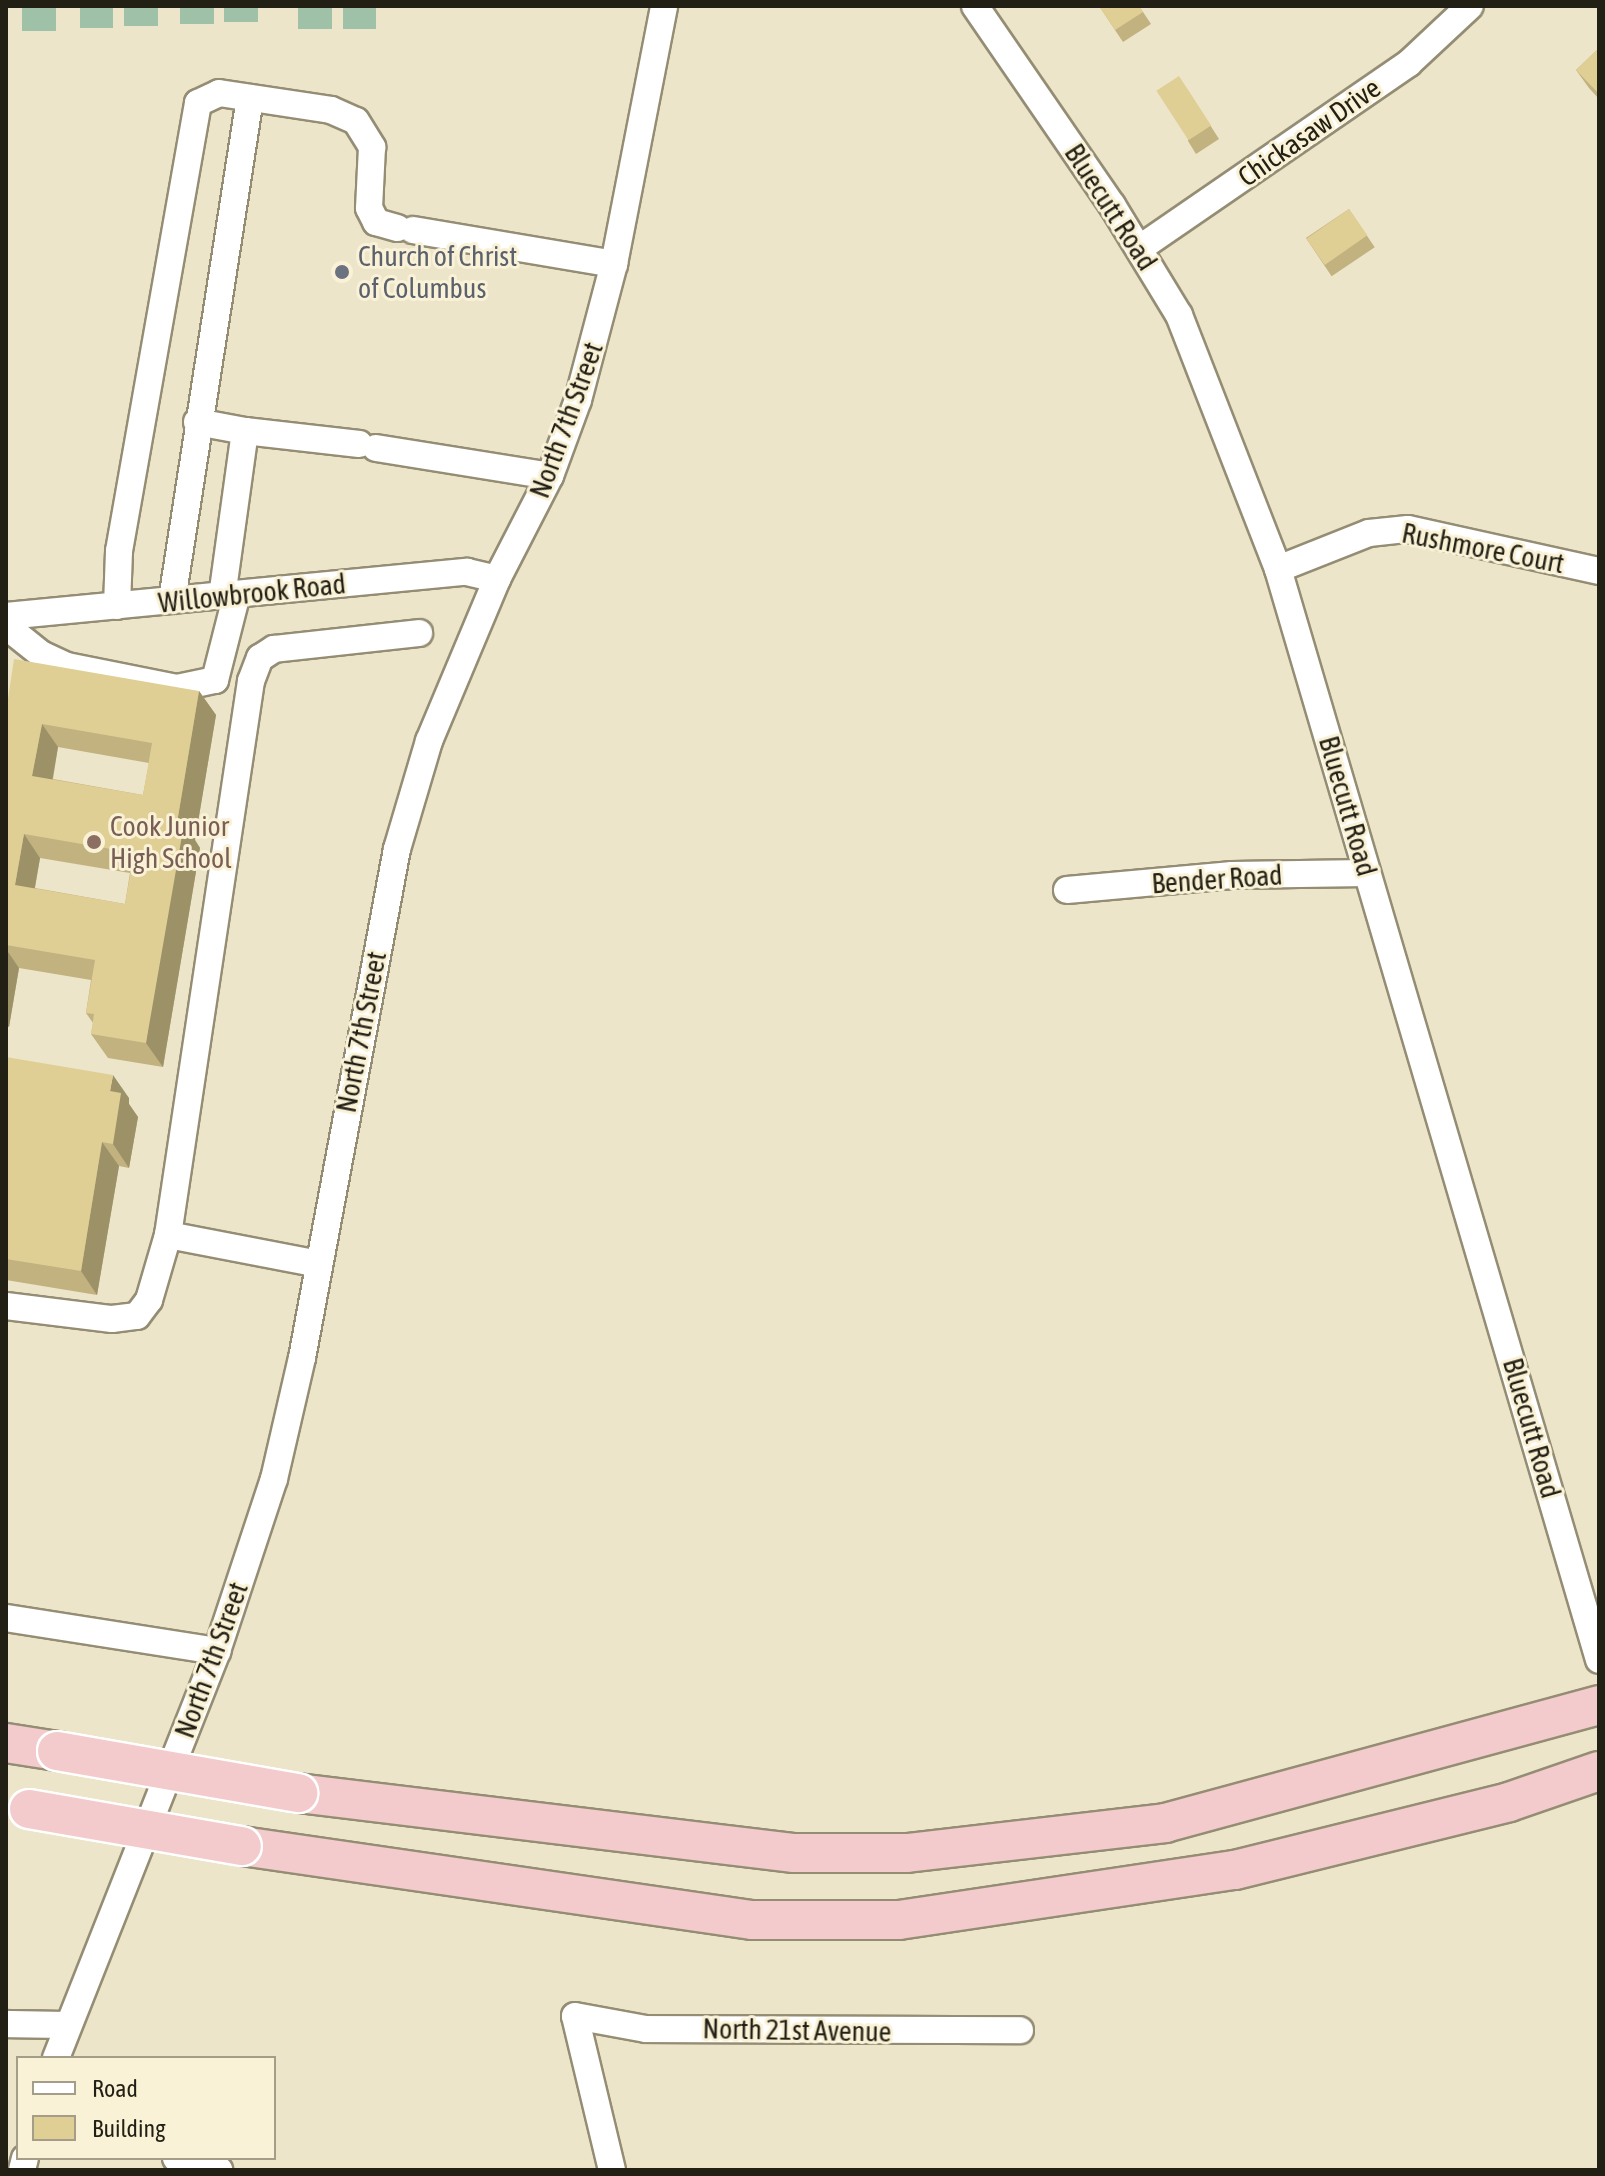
<!DOCTYPE html>
<html>
<head>
<meta charset="utf-8">
<style>
  body { margin:0 }
  #map { position:relative; width:1605px; height:2176px; overflow:hidden; background:#ece5c9; font-family:"Asap Condensed",sans-serif }
  div>[style] { position:absolute }
  [style*='--x'] { left:calc(var(--x)*1px); top:calc(var(--y)*1px); width:calc(var(--w)*1px); rotate:calc(var(--a)*1deg) }
  .green>* { inset:0; background:#9fc1a8; transform-origin:0 0 }
  .roads { filter:drop-shadow(2px 0 #948d74) drop-shadow(-2px 0 #948d74) drop-shadow(0 2px #948d74) drop-shadow(0 -2px #948d74) }
  .minor>* { height:26px; margin:-13px; padding:0 13px; transform-origin:13px; border-radius:13px; background:#fff }
  .highway>* { height:38px; margin:-19px; padding:0 19px; transform-origin:19px; border-radius:19px; background:#f3cbcc }
  .bridges { filter:drop-shadow(2px 0 #fff) drop-shadow(-2px 0 #fff) drop-shadow(0 2px #fff) drop-shadow(0 -2px #fff) }
  .highway-bridge>* { height:38px; margin:-19px; padding:0 19px; transform-origin:19px; border-radius:19px; background:#f3cbcc }
  .wall>* { inset:0; background:#c1b27f; transform-origin:0 0 }
  .shaded-wall>* { inset:0; background:#9d9168 }
  .building>* { inset:0; background:#e0cf94; transform-origin:0 0 }
  .dots>* { width:22px; height:22px; translate:-50% -50%; box-sizing:border-box; border:4px solid #faf2d6; border-radius:50% }
  span { translate:-50% -50%; white-space:nowrap; text-align:center; line-height:1.15; -webkit-text-stroke:6px #faf2d6; paint-order:stroke }
  .street-label { font-size:28px; color:#221f15 }
  .worship-label { font-size:28px; color:#5b616d }
  .left { translate:0 -50%; text-align:left }
  .education-label { font-size:28px; color:#785e54 }
  .frame { position:absolute; inset:0; border:8px solid #221f15; pointer-events:none }
  .legend { position:absolute; left:16px; top:2056px; width:260px; height:104px; box-sizing:border-box; background:#faf2d6; border:2px solid #a49e89; margin:0; padding:10px 14px; list-style:none; font-size:24px; color:#221f15 }
  .legend li { display:flex; align-items:center; gap:16px; height:40px }
  .legend b { width:40px; border:2px solid #a49e89 }
</style>
</head>
<body>
<div id="map">
  <div class="green">
    <i style="left:22px;top:6px;width:34px;height:25px"></i>
    <i style="left:80px;top:6px;width:33px;height:22px"></i>
    <i style="left:124px;top:6px;width:34px;height:20px"></i>
    <i style="left:180px;top:6px;width:34px;height:18px"></i>
    <i style="left:224px;top:6px;width:34px;height:16px"></i>
    <i style="left:298px;top:6px;width:34px;height:23px"></i>
    <i style="left:343px;top:6px;width:33px;height:23px"></i>
  </div>
  <div class="roads">
    <div class="minor">
      <i style="--x:975;--y:6;--w:242;--a:55.5"></i>
      <i style="--x:1112;--y:205;--w:129;--a:58.7"></i>
      <i style="--x:1179;--y:315;--w:273;--a:68.7"></i>
      <i style="--x:1278;--y:569;--w:1137;--a:73.6"></i>
      <i style="--x:413;--y:230;--w:204;--a:9.6"></i>
      <i style="--x:1140;--y:248;--w:326;--a:-34.5"></i>
      <i style="--x:1409;--y:63;--w:83;--a:-43.1"></i>
      <i style="--x:197;--y:422;--w:49;--a:10.6"></i>
      <i style="--x:245;--y:431;--w:167;--a:97.9"></i>
      <i style="--x:245;--y:431;--w:115;--a:6.5"></i>
      <i style="--x:376;--y:448;--w:176;--a:9.1"></i>
      <i style="--x:1278;--y:569;--w:98;--a:-21.6"></i>
      <i style="--x:1369;--y:533;--w:39;--a:-6"></i>
      <i style="--x:1408;--y:529;--w:196;--a:12.4"></i>
      <i style="--x:172;--y:600;--w:508;--a:-81.17"></i>
      <i style="--x:117;--y:606;--w:55;--a:-87.9"></i>
      <i style="--x:119;--y:551;--w:455;--a:-80"></i>
      <i style="--x:198;--y:103;--w:23;--a:-25"></i>
      <i style="--x:219;--y:93;--w:113;--a:8.6"></i>
      <i style="--x:331;--y:110;--w:27;--a:24"></i>
      <i style="--x:356;--y:121;--w:31;--a:58"></i>
      <i style="--x:372;--y:147;--w:61;--a:92.8"></i>
      <i style="--x:369;--y:208;--w:16;--a:63"></i>
      <i style="--x:376;--y:222;--w:22;--a:16"></i>
      <i style="--x:6;--y:616;--w:463;--a:-5.5"></i>
      <i style="--x:467;--y:572;--w:31;--a:13"></i>
      <i style="--x:6;--y:626;--w:45;--a:38.7"></i>
      <i style="--x:41;--y:654;--w:29;--a:25"></i>
      <i style="--x:67;--y:666;--w:112;--a:11.3"></i>
      <i style="--x:177;--y:688;--w:39;--a:-12"></i>
      <i style="--x:215;--y:680;--w:89;--a:-75.7"></i>
      <i style="--x:1067;--y:890;--w:166;--a:-5.2"></i>
      <i style="--x:1232;--y:875;--w:135;--a:-0.8"></i>
      <i style="--x:168;--y:1235;--w:154;--a:10.9"></i>
      <i style="--x:6;--y:1306;--w:107;--a:7"></i>
      <i style="--x:112;--y:1319;--w:25;--a:-7"></i>
      <i style="--x:137;--y:1316;--w:20;--a:-53"></i>
      <i style="--x:149;--y:1300;--w:68;--a:-73.7"></i>
      <i style="--x:168;--y:1235;--w:560;--a:-81.48"></i>
      <i style="--x:251;--y:681;--w:25;--a:-69"></i>
      <i style="--x:260;--y:658;--w:17;--a:-33"></i>
      <i style="--x:274;--y:649;--w:146;--a:-6.3"></i>
      <i style="--x:6;--y:1618;--w:214;--a:8.9"></i>
      <i style="--x:6;--y:2024;--w:61;--a:0.9"></i>
      <i style="--x:56;--y:2058;--w:438;--a:-68.4"></i>
      <i style="--x:217;--y:1651;--w:181;--a:-71.7"></i>
      <i style="--x:274;--y:1479;--w:124;--a:-77"></i>
      <i style="--x:302;--y:1358;--w:518;--a:-79.43"></i>
      <i style="--x:397;--y:849;--w:113;--a:-73.5"></i>
      <i style="--x:429;--y:741;--w:176;--a:-67.2"></i>
      <i style="--x:497;--y:579;--w:116;--a:-62.8"></i>
      <i style="--x:550;--y:476;--w:81;--a:-69.8"></i>
      <i style="--x:578;--y:400;--w:141;--a:-75.2"></i>
      <i style="--x:614;--y:264;--w:263;--a:-79"></i>
      <i style="--x:176;--y:2158;--w:45;--a:15.6"></i>
      <i style="--x:22;--y:2170;--w:12;--a:-76"></i>
      <i style="--x:612;--y:2170;--w:158;--a:-103.5"></i>
      <i style="--x:575;--y:2016;--w:72;--a:10.4"></i>
      <i style="--x:646;--y:2029;--w:374;--a:0.2"></i>
    </div>
    <div class="highway">
      <i style="--x:6;--y:1743;--w:52;--a:8.9"></i>
      <i style="--x:298;--y:1793;--w:500;--a:6.9"></i>
      <i style="--x:794;--y:1853;--w:113;--a:0"></i>
      <i style="--x:907;--y:1853;--w:260;--a:-6.6"></i>
      <i style="--x:1165;--y:1823;--w:450;--a:-15.2"></i>
      <i style="--x:242;--y:1846;--w:515;--a:8.26"></i>
      <i style="--x:752;--y:1920;--w:147;--a:0"></i>
      <i style="--x:899;--y:1920;--w:340;--a:-8.5"></i>
      <i style="--x:1235;--y:1870;--w:282;--a:-13.9"></i>
      <i style="--x:1509;--y:1802;--w:95;--a:-19"></i>
    </div>
  </div>
  <div class="bridges">
    <div class="highway-bridge">
      <i style="--x:57;--y:1751;--w:245;--a:9.9"></i>
      <i style="--x:29;--y:1809;--w:216;--a:9.9"></i>
    </div>
  </div>
  <div class="wall">
    <i style="clip-path:polygon(1099px 6px,1139px 6px,1151px 24px,1123px 42px)"></i>
    <i style="clip-path:polygon(1599px 48px,1599px 99px,1589px 88px,1576px 70px)"></i>
    <i style="clip-path:polygon(1187px 89px,1219px 139px,1196px 154px,1188px 141px)"></i>
    <i style="left:1349px;top:209px;width:46px;height:52px;rotate:56deg"></i>
    <i style="clip-path:polygon(evenodd,199px 691px,216px 715px,195px 840px,200px 848px,163px 1067px,108px 1058px,91px 1034px,93px 1023px,86px 1013px,91px 980px,19px 968px,9px 1027px,6px 1027px,6px 712px,199px 691px,58px 747px,149px 763px,143px 795px,53px 779px,58px 747px,199px 691px,40px 858px,130px 873px,125px 904px,35px 888px,40px 858px)"></i>
    <i style="clip-path:polygon(6px 1057px,129px 1098px,129px 1104px,138px 1117px,129px 1168px,119px 1166px,97px 1295px,6px 1280px)"></i>
  </div>
  <div class="shaded-wall">
    <i style="clip-path:polygon(199px 691px,216px 715px,195px 840px,200px 848px,163px 1067px,146px 1043px,177px 823px)"></i>
    <i style="clip-path:polygon(42px 724px,58px 747px,49px 799px,32px 776px)"></i>
    <i style="clip-path:polygon(24px 834px,40px 858px,31px 909px,15px 885px)"></i>
    <i style="clip-path:polygon(6px 949px,19px 968px,9px 1027px,6px 1023px)"></i>
    <i style="clip-path:polygon(113px 1075px,129px 1098px,129px 1104px,138px 1117px,129px 1168px,113px 1144px,110px 1091px)"></i>
    <i style="clip-path:polygon(102px 1142px,119px 1166px,97px 1295px,81px 1271px)"></i>
  </div>
  <div class="building">
    <i style="clip-path:polygon(1099px 6px,1139px 6px,1143px 12px,1115px 30px)"></i>
    <i style="clip-path:polygon(1599px 48px,1599px 94px,1576px 70px)"></i>
    <i style="left:1179px;top:76px;width:59px;height:27px;rotate:57deg"></i>
    <i style="left:1349px;top:209px;width:32px;height:52px;rotate:55deg"></i>
    <i style="clip-path:polygon(evenodd,14px 659px,199px 691px,177px 823px,184px 824px,146px 1043px,91px 1034px,94px 1014px,86px 1013px,95px 960px,6px 945px,6px 712px,14px 659px,42px 724px,152px 743px,143px 795px,32px 776px,42px 724px,14px 659px,24px 834px,134px 853px,125px 904px,15px 885px,24px 834px)"></i>
    <i style="clip-path:polygon(6px 1057px,113px 1075px,110px 1091px,121px 1093px,113px 1144px,102px 1142px,81px 1271px,6px 1259px)"></i>
  </div>
  <div class="dots">
    <i style="left:342px;top:272px;background:#6b7280"></i>
    <i style="left:94px;top:842px;background:#8d6e63"></i>
  </div>
  <div class="street-label">
    <span style="left:1309px;top:132px;rotate:-35deg">Chickasaw Drive</span>
    <span style="left:1111px;top:207px;rotate:57deg">Bluecutt Road</span>
    <span style="left:566px;top:420px;rotate:-70deg">North 7th Street</span>
    <span style="left:1483px;top:548px;rotate:11deg">Rushmore Court</span>
    <span style="left:252px;top:593px;rotate:-6deg">Willowbrook Road</span>
    <span style="left:1348px;top:806px;rotate:74deg">Bluecutt Road</span>
    <span style="left:1217px;top:879px;rotate:-4deg">Bender Road</span>
    <span style="left:361px;top:1032px;rotate:-79deg">North 7th Street</span>
    <span style="left:1532px;top:1428px;rotate:74deg">Bluecutt Road</span>
    <span style="left:211px;top:1660px;rotate:-70deg">North 7th Street</span>
    <span style="left:797px;top:2030px;rotate:1deg">North 21st Avenue</span>
  </div>
  <div class="worship-label">
    <span class="left" style="left:358px;top:272px">Church of Christ<br>of Columbus</span>
  </div>
  <div class="education-label">
    <span class="left" style="left:110px;top:842px">Cook Junior<br>High School</span>
  </div>
  <div class="frame"></div>
  <ul class="legend">
  <li><b style="height:10px;background:#fff"></b>Road</li>
  <li><b style="height:22px;background:#e0cf94"></b>Building</li>
  </ul>
</div>
</body>
</html>
